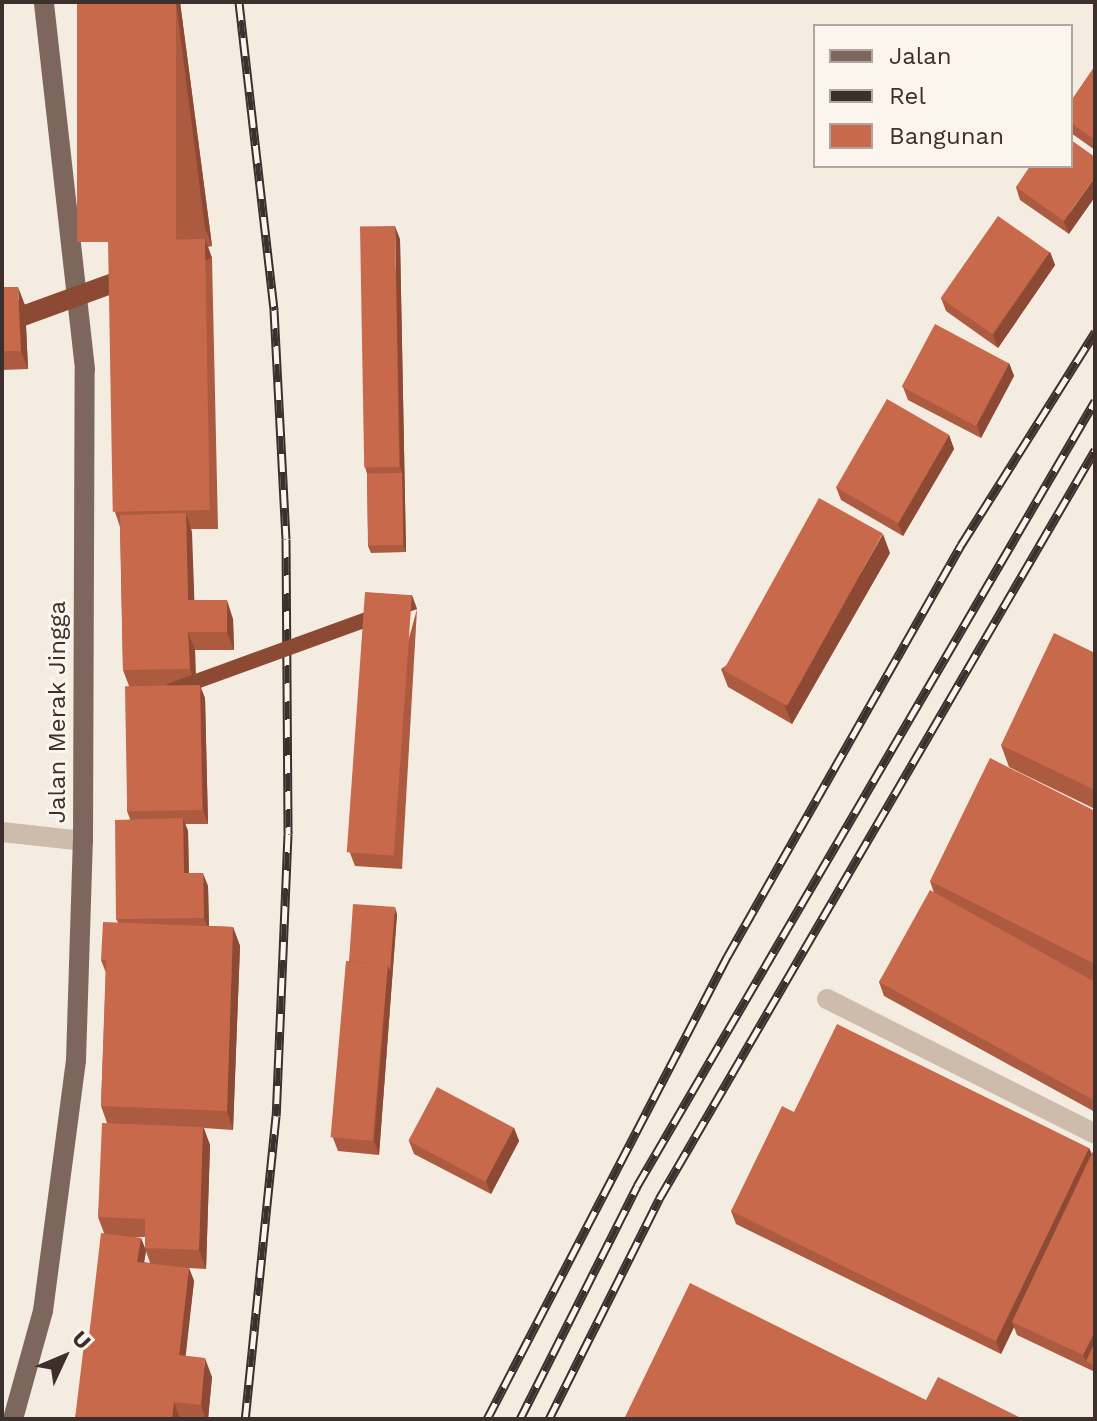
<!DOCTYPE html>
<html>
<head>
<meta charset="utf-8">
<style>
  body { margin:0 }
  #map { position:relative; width:1097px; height:1421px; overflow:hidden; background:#f4ebe1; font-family:"Work Sans",sans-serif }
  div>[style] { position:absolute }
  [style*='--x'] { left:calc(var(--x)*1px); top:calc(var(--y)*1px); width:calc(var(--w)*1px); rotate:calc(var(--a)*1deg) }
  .minor>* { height:20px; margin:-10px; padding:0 10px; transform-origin:10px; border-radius:10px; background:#cdbbac }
  .primary>* { height:20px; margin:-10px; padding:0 10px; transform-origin:10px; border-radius:10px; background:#7d675c }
  .rail>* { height:9px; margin-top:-4.5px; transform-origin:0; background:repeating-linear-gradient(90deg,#fbf5ee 0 18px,#3b302b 0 36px); box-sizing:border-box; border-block:2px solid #3b302b }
  .wall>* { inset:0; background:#ac5a40 }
  .shaded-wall>* { inset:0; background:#8c4a34; transform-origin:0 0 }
  .building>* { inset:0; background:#c8694b; transform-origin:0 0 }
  span { translate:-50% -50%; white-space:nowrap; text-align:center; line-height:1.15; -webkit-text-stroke:6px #fbf5ee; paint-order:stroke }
  .street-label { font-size:24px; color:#3b302b }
  .frame { position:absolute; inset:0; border:4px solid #3b302b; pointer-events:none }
  .legend { position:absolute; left:813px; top:24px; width:260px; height:144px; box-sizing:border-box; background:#fbf5ee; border:2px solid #aea6a0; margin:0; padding:10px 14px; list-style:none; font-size:24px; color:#3b302b }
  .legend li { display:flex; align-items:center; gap:16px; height:40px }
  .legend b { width:40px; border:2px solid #aea6a0 }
  .north { position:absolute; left:24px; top:1317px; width:80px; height:80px; -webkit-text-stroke:6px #fbf5ee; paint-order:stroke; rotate:46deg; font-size:22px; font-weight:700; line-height:32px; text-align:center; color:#3b302b }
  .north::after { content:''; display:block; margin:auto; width:28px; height:36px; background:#3b302b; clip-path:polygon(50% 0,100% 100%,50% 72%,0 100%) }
</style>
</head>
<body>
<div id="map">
  <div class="minor">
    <i style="--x:2;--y:832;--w:81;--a:6.3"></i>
    <i style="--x:827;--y:999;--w:300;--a:26.7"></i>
  </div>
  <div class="primary">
    <i style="--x:13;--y:1419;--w:112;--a:-74.5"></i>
    <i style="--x:43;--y:1311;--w:253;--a:-82.5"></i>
    <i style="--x:76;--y:1060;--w:219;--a:-88.2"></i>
    <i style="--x:83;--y:841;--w:472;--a:-89.8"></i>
    <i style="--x:85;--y:369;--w:369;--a:-96.4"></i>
  </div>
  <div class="rail">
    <i style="--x:239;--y:2;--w:310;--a:83.5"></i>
    <i style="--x:274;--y:310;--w:229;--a:87"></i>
    <i style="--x:286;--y:539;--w:295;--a:89.6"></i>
    <i style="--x:288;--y:834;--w:282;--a:92.4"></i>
    <i style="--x:276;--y:1116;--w:305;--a:95.8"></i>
    <i style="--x:487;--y:1419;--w:521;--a:-62.55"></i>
    <i style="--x:727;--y:957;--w:474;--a:-60.4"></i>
    <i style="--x:961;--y:545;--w:252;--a:-57.8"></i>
    <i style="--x:520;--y:1419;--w:261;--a:-63.3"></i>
    <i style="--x:637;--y:1186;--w:909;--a:-59.74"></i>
    <i style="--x:549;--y:1419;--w:246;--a:-63.4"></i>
    <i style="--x:659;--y:1199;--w:867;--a:-59.8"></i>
  </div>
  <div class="wall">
    <i style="clip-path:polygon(evenodd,77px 2px,180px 2px,212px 246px,208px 247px,212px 258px,218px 529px,191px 529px,194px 600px,233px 619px,234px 650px,195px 650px,196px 685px,205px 698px,208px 824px,185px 824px,188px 831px,189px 873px,208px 886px,209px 926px,233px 927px,240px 946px,233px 1130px,204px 1128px,210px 1145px,206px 1269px,189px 1268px,194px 1281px,185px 1356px,212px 1377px,208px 1419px,75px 1419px,88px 1345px,104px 1233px,98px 1217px,107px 1123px,101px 1106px,106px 973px,101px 960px,118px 922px,116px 919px,130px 819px,127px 811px,129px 686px,123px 670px,120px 527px,115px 512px,110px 241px,77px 2px,131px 1237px,145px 1237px,145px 1248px,150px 1263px,144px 1262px,146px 1251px,141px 1238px,131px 1237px)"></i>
    <i style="clip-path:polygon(1095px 66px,1095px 150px,1071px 133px,1071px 101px)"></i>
    <i style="clip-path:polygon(1071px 166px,1069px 234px,1020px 200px,1016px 187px)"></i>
    <i style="clip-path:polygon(400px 239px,406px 552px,371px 553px,368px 546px,367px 474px,365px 467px)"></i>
    <i style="clip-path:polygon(1050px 252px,1055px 265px,998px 348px,946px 311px,941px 298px)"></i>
    <i style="clip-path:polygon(2px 287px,25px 305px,28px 369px,2px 370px)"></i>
    <i style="clip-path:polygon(1009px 363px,1014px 376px,981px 438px,908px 400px,903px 387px)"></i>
    <i style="clip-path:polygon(949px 435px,954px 449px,903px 536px,841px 500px,836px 487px)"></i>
    <i style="clip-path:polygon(890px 553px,792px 724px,728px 687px,721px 669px)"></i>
    <i style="clip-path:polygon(417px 609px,402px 869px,355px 866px,350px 853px)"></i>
    <i style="clip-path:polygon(1095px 653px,1095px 809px,1009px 767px,1001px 745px)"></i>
    <i style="clip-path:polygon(1095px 811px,1095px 1112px,884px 996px,879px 982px,934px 893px,930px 881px)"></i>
    <i style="clip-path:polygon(397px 914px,379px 1155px,338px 1151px,333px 1138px,349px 961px)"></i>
    <i style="clip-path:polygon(794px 1112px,1089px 1148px,1092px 1154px,1095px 1147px,1095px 1372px,1017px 1335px,1014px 1327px,1001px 1354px,736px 1224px,731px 1211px)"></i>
    <i style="clip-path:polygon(514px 1128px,519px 1141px,491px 1194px,414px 1154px,409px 1141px)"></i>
  </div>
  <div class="shaded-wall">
    <i style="clip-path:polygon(176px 2px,180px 2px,212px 246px,205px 228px)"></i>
    <i style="clip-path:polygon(1095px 177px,1095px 197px,1069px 234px,1064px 221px)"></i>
    <i style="clip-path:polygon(395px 226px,400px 239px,406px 552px,403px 545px,402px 473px,400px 467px)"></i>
    <i style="left:205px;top:239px;width:20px;height:271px;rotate:70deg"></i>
    <i style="clip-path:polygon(1050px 252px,1055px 265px,998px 348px,993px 335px)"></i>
    <i style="clip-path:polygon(18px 287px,25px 305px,28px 369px,21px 351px)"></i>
    <i style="clip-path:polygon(1009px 363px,1014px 376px,981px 438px,977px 425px)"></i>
    <i style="clip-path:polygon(949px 435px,954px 449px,903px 536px,898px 523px)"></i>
    <i style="clip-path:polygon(186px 513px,192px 532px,195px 619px,188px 600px)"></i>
    <i style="clip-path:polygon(883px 534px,890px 553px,792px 724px,785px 706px)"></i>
    <i style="left:412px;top:595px;width:15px;height:261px;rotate:70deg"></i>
    <i style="clip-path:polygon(227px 600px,233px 619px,234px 650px,227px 632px)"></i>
    <i style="clip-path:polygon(188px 632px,195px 650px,196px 688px,190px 669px)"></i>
    <i style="clip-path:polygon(200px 685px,205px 698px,208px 824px,203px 810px)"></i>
    <i style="clip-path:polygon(183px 818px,188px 831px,189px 886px,184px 873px)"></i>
    <i style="clip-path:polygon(203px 873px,208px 886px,209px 931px,204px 918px)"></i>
    <i style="clip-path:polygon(395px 907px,397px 914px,379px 1155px,374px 1141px,388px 965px)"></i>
    <i style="clip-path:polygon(233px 927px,240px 946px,233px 1130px,227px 1111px)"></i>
    <i style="clip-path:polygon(203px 1127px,210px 1145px,206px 1269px,199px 1250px)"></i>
    <i style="clip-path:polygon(514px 1128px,519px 1141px,491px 1194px,486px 1181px)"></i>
    <i style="clip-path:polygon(1089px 1148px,1094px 1161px,1012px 1322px,1014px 1327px,1001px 1354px,996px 1341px)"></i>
    <i style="clip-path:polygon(141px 1238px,146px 1251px,142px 1275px,137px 1262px)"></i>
    <i style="clip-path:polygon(189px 1268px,194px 1281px,184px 1371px,179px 1358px)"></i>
    <i style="clip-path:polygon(1095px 1331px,1095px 1354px,1086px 1361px,1083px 1355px)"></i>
    <i style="clip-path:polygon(205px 1358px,212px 1377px,208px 1419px,206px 1419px,201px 1405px)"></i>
    <i style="clip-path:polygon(174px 1402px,180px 1419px,172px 1419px)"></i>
  </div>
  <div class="building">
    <i style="left:77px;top:2px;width:99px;height:240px"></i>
    <i style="clip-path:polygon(1095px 66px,1095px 140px,1071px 123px,1071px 101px)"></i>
    <i style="clip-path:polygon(1071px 140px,1095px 157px,1095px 177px,1064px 221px,1016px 187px,1030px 166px,1071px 166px)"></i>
    <i style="left:998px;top:216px;width:63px;height:100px;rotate:35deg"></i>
    <i style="left:395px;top:226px;width:241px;height:35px;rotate:89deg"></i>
    <i style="left:205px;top:239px;width:271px;height:97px;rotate:89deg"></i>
    <i style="clip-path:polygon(2px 287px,18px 287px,21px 351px,2px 351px)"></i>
    <i style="left:935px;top:324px;width:84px;height:71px;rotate:28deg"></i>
    <i style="left:887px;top:399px;width:72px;height:102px;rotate:30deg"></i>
    <i style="left:402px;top:473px;width:72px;height:35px;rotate:89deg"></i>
    <i style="left:819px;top:498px;width:73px;height:197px;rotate:29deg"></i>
    <i style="clip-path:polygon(186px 513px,188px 600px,227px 600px,227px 632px,188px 632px,190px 669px,123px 670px,120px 515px)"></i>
    <i style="left:365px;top:592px;width:47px;height:261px;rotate:4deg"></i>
    <i style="clip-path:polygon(1054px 633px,1095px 653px,1095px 790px,1001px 745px)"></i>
    <i style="left:200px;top:685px;width:125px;height:75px;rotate:89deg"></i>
    <i style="clip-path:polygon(990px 758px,1095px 811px,1095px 964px,930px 881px)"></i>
    <i style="clip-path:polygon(183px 818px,184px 873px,203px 873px,204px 918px,116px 919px,115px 820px)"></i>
    <i style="clip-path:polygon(930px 890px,1095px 982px,1095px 1101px,879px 982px)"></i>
    <i style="clip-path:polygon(353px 904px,395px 907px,390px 971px,388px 965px,349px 961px)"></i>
    <i style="clip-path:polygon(103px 922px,233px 927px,227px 1111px,101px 1106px,106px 960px,101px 960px)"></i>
    <i style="left:346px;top:961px;width:42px;height:177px;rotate:5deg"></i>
    <i style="clip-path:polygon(837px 1024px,1089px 1148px,996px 1341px,731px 1211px,782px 1106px,794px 1112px)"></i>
    <i style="left:437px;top:1087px;width:87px;height:61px;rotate:28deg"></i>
    <i style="clip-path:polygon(102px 1123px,203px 1127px,199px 1250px,145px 1248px,145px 1219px,98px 1217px)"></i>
    <i style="clip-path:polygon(1095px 1147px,1095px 1331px,1083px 1355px,1012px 1322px)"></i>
    <i style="clip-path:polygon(101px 1233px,141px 1238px,137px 1262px,189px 1268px,179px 1355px,88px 1345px)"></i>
    <i style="clip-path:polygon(690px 1283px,926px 1400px,938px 1377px,1023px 1419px,624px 1419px)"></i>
    <i style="clip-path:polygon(1095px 1342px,1095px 1366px,1086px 1361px)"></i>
    <i style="clip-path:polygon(84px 1344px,205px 1358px,201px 1405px,174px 1402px,172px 1419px,75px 1419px)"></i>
  </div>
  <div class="street-label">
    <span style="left:58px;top:712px;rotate:-90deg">Jalan Merak Jingga</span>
  </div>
  <div class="frame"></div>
  <ul class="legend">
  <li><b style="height:10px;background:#7d675c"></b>Jalan</li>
  <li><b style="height:10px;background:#3b302b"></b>Rel</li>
  <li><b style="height:22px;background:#c8694b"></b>Bangunan</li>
  </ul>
  <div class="north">U</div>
</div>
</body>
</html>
